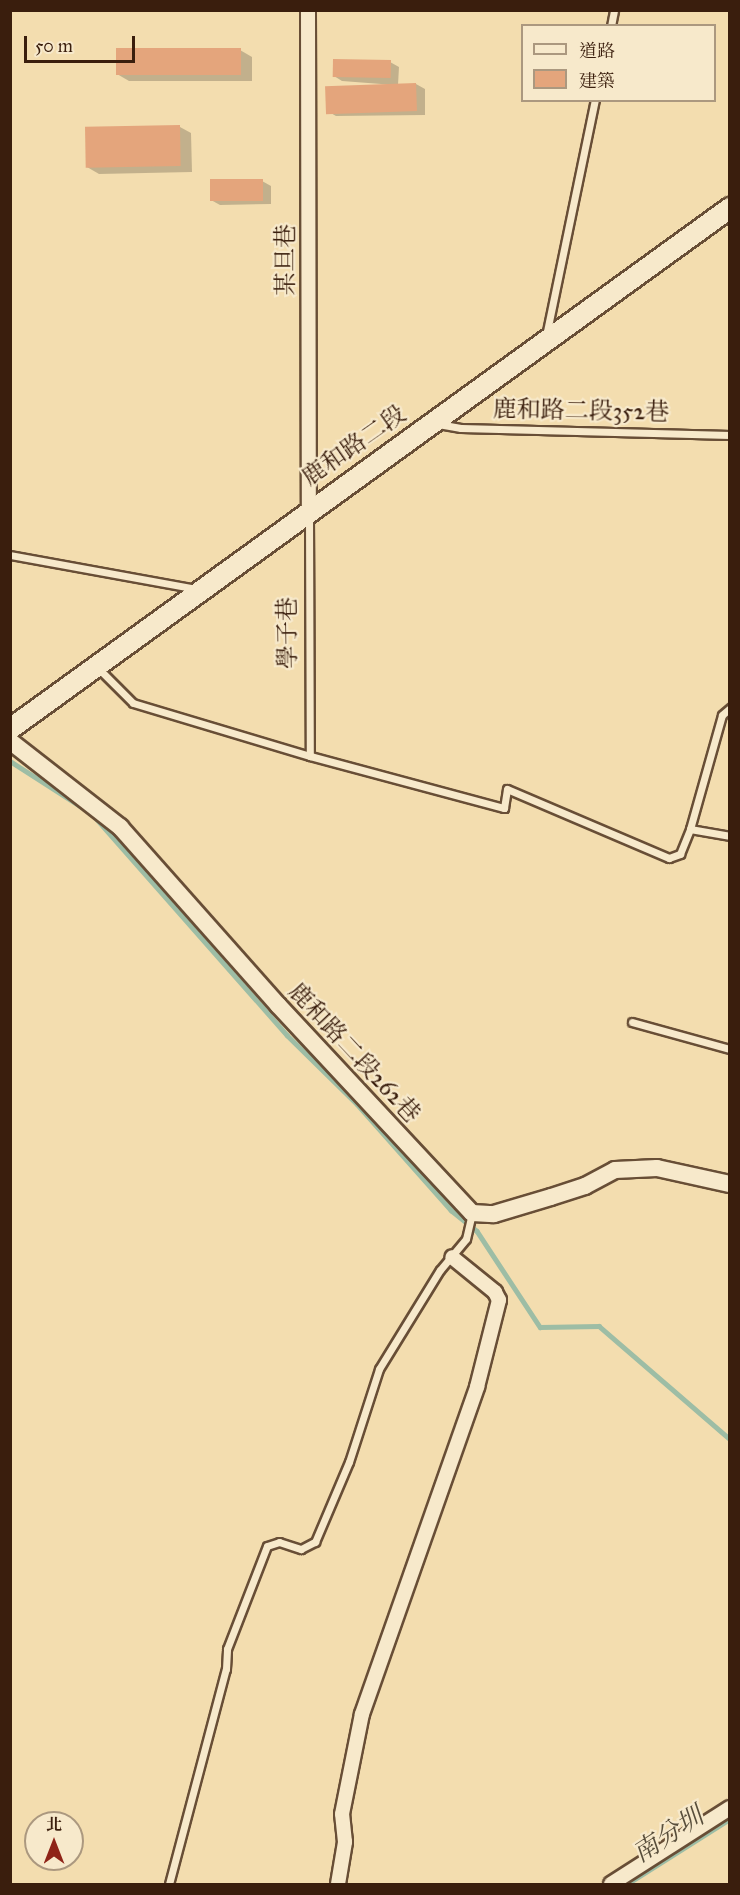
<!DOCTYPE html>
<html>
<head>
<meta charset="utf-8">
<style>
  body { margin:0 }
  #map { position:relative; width:740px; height:1895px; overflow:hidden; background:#f3ddaf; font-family:"IM FELL Great Primer","Noto Serif TC",serif }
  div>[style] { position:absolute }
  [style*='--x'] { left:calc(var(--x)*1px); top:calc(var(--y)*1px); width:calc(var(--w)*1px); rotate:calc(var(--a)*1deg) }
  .shadow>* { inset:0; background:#0003 }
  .stream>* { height:4.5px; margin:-2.25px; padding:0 2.25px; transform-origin:2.25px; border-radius:2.25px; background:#9dbda5 }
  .building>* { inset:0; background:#e4a57c; transform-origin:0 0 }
  .roads { filter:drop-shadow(2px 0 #684e36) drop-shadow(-2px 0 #684e36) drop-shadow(0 2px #684e36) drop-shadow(0 -2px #684e36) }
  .service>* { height:7px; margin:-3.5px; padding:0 3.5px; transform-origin:3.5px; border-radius:3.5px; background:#f7e9cb }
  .minor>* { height:14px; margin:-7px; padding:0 7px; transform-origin:7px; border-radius:7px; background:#f7e9cb }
  .tertiary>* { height:16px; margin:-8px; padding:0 8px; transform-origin:8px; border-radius:8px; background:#f7e9cb }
  .secondary>* { height:20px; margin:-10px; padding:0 10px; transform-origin:10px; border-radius:10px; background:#f7e9cb }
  span { translate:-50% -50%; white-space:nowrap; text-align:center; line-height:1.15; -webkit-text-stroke:4.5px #f7e9cb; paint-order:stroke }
  .street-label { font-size:24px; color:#3a1e0d }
  .water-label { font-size:26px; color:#584e3b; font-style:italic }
  .frame { position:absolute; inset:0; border:12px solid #3a1e0d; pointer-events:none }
  .legend { position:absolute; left:521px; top:24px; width:195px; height:78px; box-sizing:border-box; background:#f7e9cb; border:2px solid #ab987f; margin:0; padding:8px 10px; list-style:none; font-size:18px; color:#3a1e0d }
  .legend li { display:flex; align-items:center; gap:12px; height:30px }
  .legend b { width:30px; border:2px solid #ab987f }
  .north { position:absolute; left:24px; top:1811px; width:60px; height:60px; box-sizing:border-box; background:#f7e9cb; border:2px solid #ab987f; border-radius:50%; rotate:0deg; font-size:16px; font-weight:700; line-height:24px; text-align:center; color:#3a1e0d }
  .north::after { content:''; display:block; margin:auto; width:21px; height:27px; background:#8f2418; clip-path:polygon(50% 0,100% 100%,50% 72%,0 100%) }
  .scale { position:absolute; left:24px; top:36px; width:111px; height:27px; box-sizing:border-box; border:3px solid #3a1e0d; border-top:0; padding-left:8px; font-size:18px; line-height:21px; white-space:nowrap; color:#3a1e0d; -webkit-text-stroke:4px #f7e9cb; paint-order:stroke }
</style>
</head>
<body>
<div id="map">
  <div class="shadow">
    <i style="clip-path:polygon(240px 50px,252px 57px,252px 81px,129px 81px,117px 74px)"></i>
    <i style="clip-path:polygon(390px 62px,399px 67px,398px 85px,416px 84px,425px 89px,425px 115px,336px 116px,327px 111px,394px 85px,342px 81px,334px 76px)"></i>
    <i style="clip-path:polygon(180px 127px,191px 133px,192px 172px,99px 174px,87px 167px)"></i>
    <i style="clip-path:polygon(262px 181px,271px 186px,271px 204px,220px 205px,211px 200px)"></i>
  </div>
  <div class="stream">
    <i style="--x:10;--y:761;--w:85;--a:32.6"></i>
    <i style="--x:94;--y:816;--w:292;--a:48.6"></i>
    <i style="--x:287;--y:1035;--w:98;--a:44.6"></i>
    <i style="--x:357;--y:1104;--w:142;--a:48.4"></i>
    <i style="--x:451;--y:1210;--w:33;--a:39"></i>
    <i style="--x:477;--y:1231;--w:115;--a:56.7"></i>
    <i style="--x:540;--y:1327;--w:59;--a:-1"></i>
    <i style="--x:599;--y:1326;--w:173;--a:40.8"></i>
    <i style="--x:627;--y:1884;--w:122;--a:-32.3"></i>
  </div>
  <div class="building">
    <i style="left:116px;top:48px;width:125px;height:27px"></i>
    <i style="left:333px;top:59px;width:58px;height:18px;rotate:1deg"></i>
    <i style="left:416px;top:83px;width:28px;height:91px;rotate:88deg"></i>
    <i style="left:180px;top:125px;width:41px;height:95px;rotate:89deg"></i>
    <i style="left:210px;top:179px;width:53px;height:22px"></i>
  </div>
  <div class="roads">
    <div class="service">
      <i style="--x:611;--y:26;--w:16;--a:-79"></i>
      <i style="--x:546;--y:336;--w:241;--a:-78.3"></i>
      <i style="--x:438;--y:424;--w:23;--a:10"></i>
      <i style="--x:461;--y:428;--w:269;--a:1.5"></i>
      <i style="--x:309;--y:516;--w:240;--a:89.8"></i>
      <i style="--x:10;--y:555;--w:190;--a:10.3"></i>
      <i style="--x:98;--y:668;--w:49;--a:45"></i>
      <i style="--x:133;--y:703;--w:185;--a:16.7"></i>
      <i style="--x:310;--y:756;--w:201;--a:15"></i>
      <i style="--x:504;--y:808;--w:19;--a:-81"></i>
      <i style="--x:507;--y:789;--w:176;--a:23.1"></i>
      <i style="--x:669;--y:858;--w:12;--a:-20"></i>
      <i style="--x:680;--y:854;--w:27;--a:-68"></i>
      <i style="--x:690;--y:829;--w:41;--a:9.9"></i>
      <i style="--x:690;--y:829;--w:118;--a:-74.3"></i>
      <i style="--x:722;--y:715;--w:11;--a:-41"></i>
      <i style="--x:632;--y:1022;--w:102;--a:15.4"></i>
      <i style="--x:169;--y:1884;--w:222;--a:-75.2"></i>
      <i style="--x:226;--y:1669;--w:20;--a:-87"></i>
      <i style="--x:227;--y:1649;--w:110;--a:-68.8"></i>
      <i style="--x:267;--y:1546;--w:13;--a:-18"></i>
      <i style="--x:279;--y:1542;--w:23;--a:18"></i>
      <i style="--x:301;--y:1549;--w:16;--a:-27"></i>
      <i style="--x:315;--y:1542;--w:87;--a:-67"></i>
      <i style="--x:349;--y:1462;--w:98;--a:-72.1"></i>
      <i style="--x:379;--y:1369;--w:116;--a:-58.4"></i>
      <i style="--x:440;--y:1270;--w:40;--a:-50"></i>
      <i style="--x:466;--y:1239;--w:27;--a:-77"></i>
    </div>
    <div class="minor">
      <i style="--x:308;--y:10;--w:499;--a:89.9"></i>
      <i style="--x:338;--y:1884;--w:43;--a:-80.5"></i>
      <i style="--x:345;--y:1842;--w:28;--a:-96"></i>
      <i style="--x:342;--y:1814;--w:102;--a:-78.7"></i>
      <i style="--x:362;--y:1714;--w:347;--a:-70.6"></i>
      <i style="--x:477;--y:1387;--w:90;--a:-75.8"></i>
      <i style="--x:499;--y:1300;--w:9;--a:-117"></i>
      <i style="--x:495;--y:1292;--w:55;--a:-140.9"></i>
      <i style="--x:611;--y:1884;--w:141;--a:-32.6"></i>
    </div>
    <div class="tertiary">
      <i style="--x:10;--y:741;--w:140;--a:38"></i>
      <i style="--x:120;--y:827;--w:238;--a:48.4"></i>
      <i style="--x:278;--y:1005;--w:284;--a:47"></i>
      <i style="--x:472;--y:1213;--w:22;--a:3"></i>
      <i style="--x:494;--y:1214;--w:59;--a:-16.6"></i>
      <i style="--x:551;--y:1197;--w:36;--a:-18"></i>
      <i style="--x:585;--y:1186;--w:34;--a:-28"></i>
      <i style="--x:615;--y:1170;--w:42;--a:-2.7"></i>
      <i style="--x:657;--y:1168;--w:75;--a:12.4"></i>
    </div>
    <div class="secondary">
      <i style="--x:10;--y:729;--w:889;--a:-35.89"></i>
    </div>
  </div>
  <div class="street-label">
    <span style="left:286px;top:260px;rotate:-90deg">某旦巷</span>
    <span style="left:581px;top:411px;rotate:1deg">鹿和路二段352巷</span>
    <span style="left:354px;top:446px;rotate:-35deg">鹿和路二段</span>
    <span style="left:288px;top:633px;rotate:-91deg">學子巷</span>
    <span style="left:354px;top:1053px;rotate:47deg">鹿和路二段262巷</span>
  </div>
  <div class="water-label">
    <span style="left:668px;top:1835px;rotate:-33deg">南分圳</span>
  </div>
  <div class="frame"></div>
  <ul class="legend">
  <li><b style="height:8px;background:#f7e9cb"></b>道路</li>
  <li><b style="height:16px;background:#e4a57c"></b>建築</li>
  </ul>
  <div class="north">北</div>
  <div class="scale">50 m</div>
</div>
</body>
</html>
